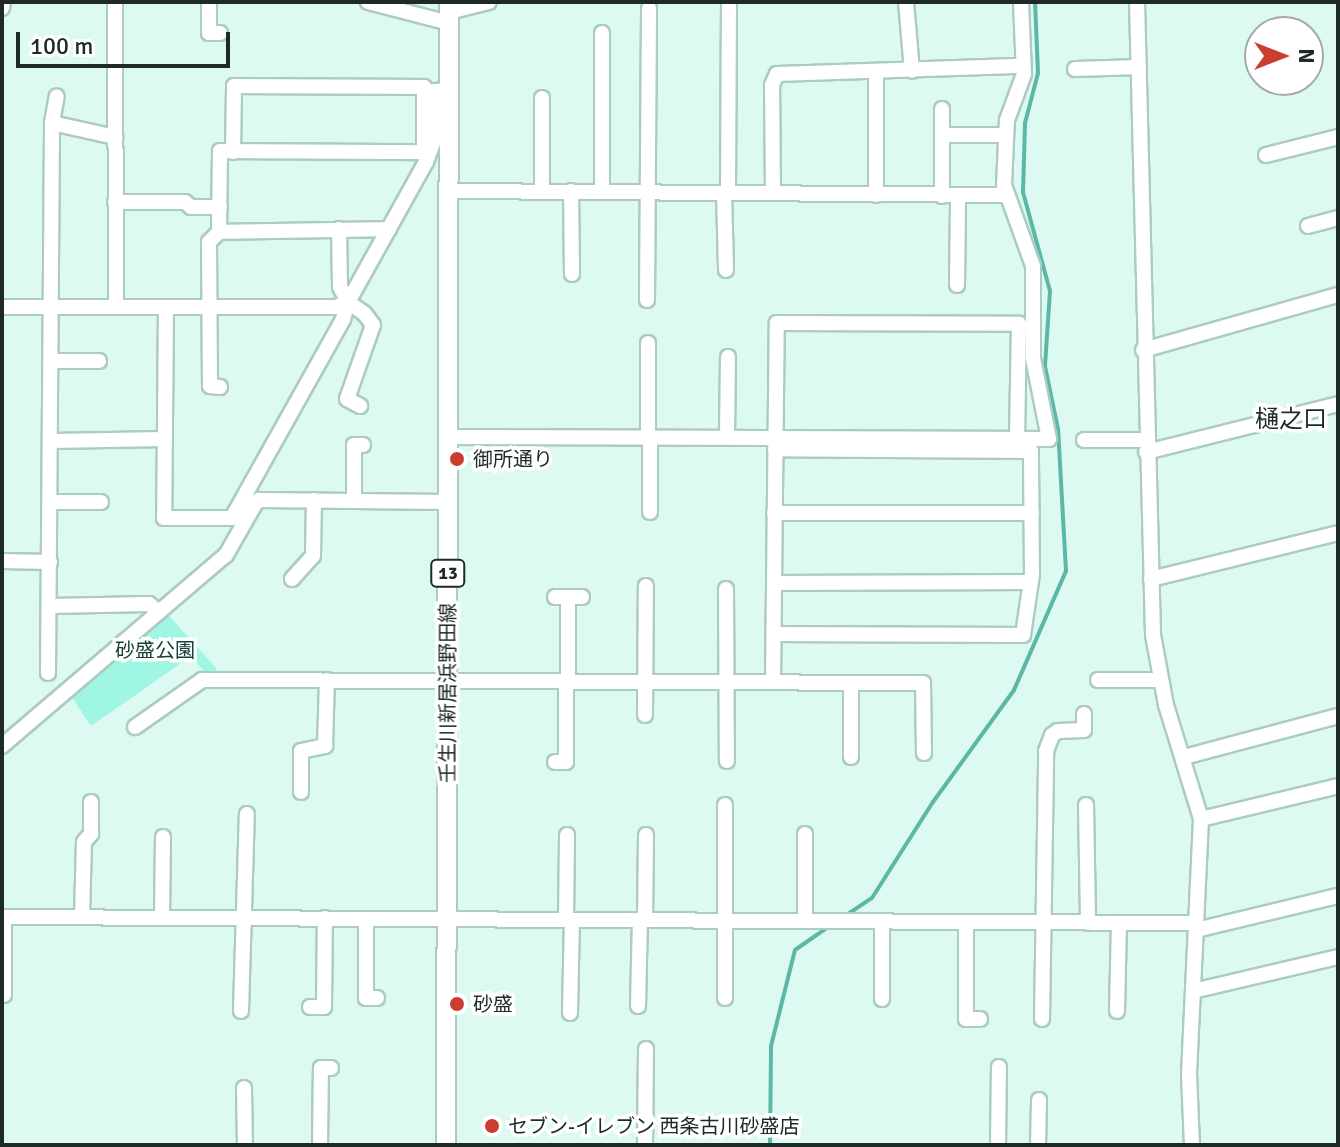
<!DOCTYPE html>
<html>
<head>
<meta charset="utf-8">
<style>
  body { margin:0 }
  #map { position:relative; width:1340px; height:1147px; overflow:hidden; background:#dcfaf2; font-family:Signika,"Noto Sans JP",sans-serif }
  div>[style] { position:absolute }
  [style*='--x'] { left:calc(var(--x)*1px); top:calc(var(--y)*1px); width:calc(var(--w)*1px); rotate:calc(var(--a)*1deg) }
  .green>* { inset:0; background:#9ef6e3 }
  .stream>* { height:4px; margin:-2px; padding:0 2px; transform-origin:2px; border-radius:2px; background:#5cb8a6 }
  .roads { filter:drop-shadow(2px 0 #adcac3) drop-shadow(-2px 0 #adcac3) drop-shadow(0 2px #adcac3) drop-shadow(0 -2px #adcac3) }
  .minor>* { height:14px; margin:-7px; padding:0 7px; transform-origin:7px; border-radius:7px; background:#fff }
  .major>* { height:18px; margin:-9px; padding:0 9px; transform-origin:9px; border-radius:9px; background:#fff }
  .dots>* { width:22px; height:22px; translate:-50% -50%; box-sizing:border-box; border:4px solid #fff; border-radius:50% }
  span { translate:-50% -50%; white-space:nowrap; text-align:center; line-height:1.15; -webkit-text-stroke:7px #fff; paint-order:stroke }
  .shield-label span { padding:2px 6px; background:#fff; border:2px solid; border-radius:6px; -webkit-text-stroke-width:0 }
  .shield-label { font-size:18px; color:#1e2a27; font-weight:700 }
  .poi-label { font-size:20px; color:#1e2a27 }
  .left { translate:0 -50%; text-align:left }
  .park-label { font-size:20px; color:#164139 }
  .street-label { font-size:20px; color:#1e2a27 }
  .quarter-label { font-size:24px; color:#1e2a27 }
  .frame { position:absolute; inset:0; border:4px solid #1e2a27; pointer-events:none }
  .north { position:absolute; left:1244px; top:16px; width:80px; height:80px; box-sizing:border-box; background:#fff; border:2px solid #a5aaa9; border-radius:50%; rotate:90deg; font-size:22px; font-weight:700; line-height:32px; text-align:center; color:#1e2a27 }
  .north::after { content:''; display:block; margin:auto; width:28px; height:36px; background:#ca3d30; clip-path:polygon(50% 0,100% 100%,50% 72%,0 100%) }
  .scale { position:absolute; left:16px; top:32px; width:214px; height:36px; box-sizing:border-box; border:4px solid #1e2a27; border-top:0; padding-left:10px; font-size:24px; line-height:28px; white-space:nowrap; color:#1e2a27; -webkit-text-stroke:6px #fff; paint-order:stroke }
</style>
</head>
<body>
<div id="map">
  <div class="green">
    <i style="clip-path:polygon(163px 609px,217px 669px,209px 676px,190px 657px,91px 726px,67px 690px)"></i>
  </div>
  <div class="stream">
    <i style="--x:845;--y:916;--w:32;--a:-34"></i>
    <i style="--x:872;--y:898;--w:114;--a:-57.6"></i>
    <i style="--x:933;--y:802;--w:138;--a:-54.1"></i>
    <i style="--x:1014;--y:690;--w:130;--a:-66.4"></i>
    <i style="--x:1066;--y:571;--w:142;--a:-93.2"></i>
    <i style="--x:1058;--y:429;--w:64;--a:-101.7"></i>
    <i style="--x:1045;--y:366;--w:75;--a:-86.2"></i>
    <i style="--x:1050;--y:291;--w:103;--a:-105.3"></i>
    <i style="--x:1023;--y:192;--w:69;--a:-88.3"></i>
    <i style="--x:1025;--y:123;--w:52;--a:-75.4"></i>
    <i style="--x:1038;--y:73;--w:71;--a:-92.4"></i>
    <i style="--x:770;--y:1145;--w:99;--a:-89.4"></i>
    <i style="--x:771;--y:1046;--w:99;--a:-76"></i>
    <i style="--x:795;--y:950;--w:44;--a:-34.8"></i>
  </div>
  <div class="roads">
    <div class="minor">
      <i style="--x:115;--y:2;--w:305;--a:89.8"></i>
      <i style="--x:209;--y:2;--w:31;--a:90"></i>
      <i style="--x:209;--y:33;--w:11;--a:0"></i>
      <i style="--x:368;--y:2;--w:84;--a:14.5"></i>
      <i style="--x:906;--y:2;--w:69;--a:85"></i>
      <i style="--x:1137;--y:2;--w:633;--a:88.55"></i>
      <i style="--x:1153;--y:635;--w:71;--a:79.5"></i>
      <i style="--x:1166;--y:705;--w:119;--a:72.9"></i>
      <i style="--x:1201;--y:819;--w:255;--a:92.7"></i>
      <i style="--x:1189;--y:1074;--w:71;--a:87.6"></i>
      <i style="--x:2;--y:8;--w:6;--a:-81"></i>
      <i style="--x:449;--y:12;--w:41;--a:-14"></i>
      <i style="--x:602;--y:33;--w:158;--a:90"></i>
      <i style="--x:1075;--y:69;--w:64;--a:-1.8"></i>
      <i style="--x:542;--y:98;--w:93;--a:90"></i>
      <i style="--x:942;--y:109;--w:87;--a:90"></i>
      <i style="--x:52;--y:123;--w:65;--a:12.5"></i>
      <i style="--x:942;--y:135;--w:62;--a:0"></i>
      <i style="--x:233;--y:152;--w:66;--a:-89.1"></i>
      <i style="--x:234;--y:86;--w:190;--a:0.3"></i>
      <i style="--x:424;--y:87;--w:65;--a:90"></i>
      <i style="--x:1266;--y:155;--w:74;--a:-14"></i>
      <i style="--x:449;--y:191;--w:558;--a:0.41"></i>
      <i style="--x:571;--y:191;--w:83;--a:89.3"></i>
      <i style="--x:724;--y:192;--w:78;--a:88.5"></i>
      <i style="--x:728;--y:192;--w:190;--a:-89.7"></i>
      <i style="--x:773;--y:193;--w:108;--a:-90.5"></i>
      <i style="--x:772;--y:85;--w:12;--a:-66"></i>
      <i style="--x:777;--y:74;--w:246;--a:-1.9"></i>
      <i style="--x:876;--y:195;--w:124;--a:-90"></i>
      <i style="--x:115;--y:202;--w:70;--a:0"></i>
      <i style="--x:185;--y:202;--w:8;--a:40"></i>
      <i style="--x:191;--y:207;--w:29;--a:0"></i>
      <i style="--x:1308;--y:226;--w:31;--a:-15"></i>
      <i style="--x:339;--y:229;--w:58;--a:89"></i>
      <i style="--x:340;--y:287;--w:17;--a:62"></i>
      <i style="--x:348;--y:302;--w:19;--a:35"></i>
      <i style="--x:364;--y:313;--w:15;--a:53"></i>
      <i style="--x:373;--y:325;--w:78;--a:109.4"></i>
      <i style="--x:347;--y:399;--w:15;--a:28"></i>
      <i style="--x:219;--y:232;--w:170;--a:-1"></i>
      <i style="--x:957;--y:285;--w:88;--a:-89.3"></i>
      <i style="--x:647;--y:300;--w:292;--a:-89.6"></i>
      <i style="--x:2;--y:307;--w:334;--a:0"></i>
      <i style="--x:336;--y:307;--w:13;--a:-23"></i>
      <i style="--x:166;--y:307;--w:211;--a:90.5"></i>
      <i style="--x:164;--y:518;--w:68;--a:0"></i>
      <i style="--x:232;--y:518;--w:228;--a:-60.8"></i>
      <i style="--x:343;--y:319;--w:18;--a:-74"></i>
      <i style="--x:348;--y:302;--w:160;--a:-60.9"></i>
      <i style="--x:426;--y:162;--w:23;--a:-70"></i>
      <i style="--x:434;--y:140;--w:49;--a:-90"></i>
      <i style="--x:434;--y:91;--w:15;--a:-4"></i>
      <i style="--x:648;--y:343;--w:94;--a:90"></i>
      <i style="--x:1143;--y:350;--w:203;--a:-15.8"></i>
      <i style="--x:51;--y:361;--w:48;--a:0"></i>
      <i style="--x:220;--y:387;--w:10;--a:-174"></i>
      <i style="--x:210;--y:386;--w:144;--a:-90.4"></i>
      <i style="--x:209;--y:242;--w:14;--a:-45"></i>
      <i style="--x:219;--y:232;--w:81;--a:-89.3"></i>
      <i style="--x:220;--y:151;--w:209;--a:0.3"></i>
      <i style="--x:448;--y:437;--w:601;--a:0.19"></i>
      <i style="--x:1049;--y:439;--w:83;--a:-101.2"></i>
      <i style="--x:1033;--y:358;--w:92;--a:-90"></i>
      <i style="--x:1033;--y:266;--w:86;--a:-109.7"></i>
      <i style="--x:1004;--y:185;--w:65;--a:-87.4"></i>
      <i style="--x:1007;--y:120;--w:49;--a:-69.7"></i>
      <i style="--x:1024;--y:74;--w:72;--a:-92.4"></i>
      <i style="--x:727;--y:437;--w:80;--a:-89.3"></i>
      <i style="--x:1084;--y:440;--w:62;--a:0"></i>
      <i style="--x:51;--y:441;--w:114;--a:-1"></i>
      <i style="--x:1146;--y:452;--w:198;--a:-14"></i>
      <i style="--x:248;--y:500;--w:8;--a:30"></i>
      <i style="--x:255;--y:504;--w:6;--a:-45"></i>
      <i style="--x:259;--y:500;--w:189;--a:0.6"></i>
      <i style="--x:354;--y:501;--w:56;--a:-90"></i>
      <i style="--x:354;--y:445;--w:9;--a:0"></i>
      <i style="--x:50;--y:502;--w:51;--a:0"></i>
      <i style="--x:650;--y:512;--w:75;--a:-90"></i>
      <i style="--x:774;--y:513;--w:258;--a:0"></i>
      <i style="--x:2;--y:561;--w:48;--a:1.2"></i>
      <i style="--x:292;--y:579;--w:31;--a:-48"></i>
      <i style="--x:313;--y:556;--w:56;--a:-89"></i>
      <i style="--x:1151;--y:579;--w:193;--a:-13.8"></i>
      <i style="--x:774;--y:583;--w:257;--a:-0.2"></i>
      <i style="--x:726;--y:589;--w:172;--a:89.7"></i>
      <i style="--x:555;--y:597;--w:27;--a:0"></i>
      <i style="--x:568;--y:597;--w:84;--a:90"></i>
      <i style="--x:50;--y:606;--w:99;--a:-1.2"></i>
      <i style="--x:149;--y:604;--w:13;--a:39"></i>
      <i style="--x:774;--y:634;--w:249;--a:0.2"></i>
      <i style="--x:1023;--y:635;--w:62;--a:-81.6"></i>
      <i style="--x:1032;--y:574;--w:123;--a:-90.5"></i>
      <i style="--x:1031;--y:451;--w:256;--a:-179.6"></i>
      <i style="--x:48;--y:673;--w:550;--a:-89.58"></i>
      <i style="--x:52;--y:123;--w:27;--a:-80"></i>
      <i style="--x:1098;--y:680;--w:62;--a:0"></i>
      <i style="--x:773;--y:682;--w:359;--a:-89.4"></i>
      <i style="--x:777;--y:323;--w:242;--a:0.2"></i>
      <i style="--x:1019;--y:324;--w:112;--a:91"></i>
      <i style="--x:851;--y:683;--w:74;--a:90"></i>
      <i style="--x:645;--y:715;--w:129;--a:-89.6"></i>
      <i style="--x:135;--y:727;--w:82;--a:-35"></i>
      <i style="--x:202;--y:680;--w:721;--a:0.24"></i>
      <i style="--x:923;--y:683;--w:70;--a:89.2"></i>
      <i style="--x:2;--y:746;--w:294;--a:-40.5"></i>
      <i style="--x:226;--y:555;--w:59;--a:-60.4"></i>
      <i style="--x:1184;--y:757;--w:159;--a:-14.9"></i>
      <i style="--x:555;--y:762;--w:11;--a:0"></i>
      <i style="--x:566;--y:762;--w:81;--a:-90"></i>
      <i style="--x:301;--y:792;--w:41;--a:-90"></i>
      <i style="--x:301;--y:751;--w:25;--a:-12"></i>
      <i style="--x:325;--y:746;--w:66;--a:-88.3"></i>
      <i style="--x:1086;--y:805;--w:118;--a:89"></i>
      <i style="--x:1201;--y:819;--w:141;--a:-13.5"></i>
      <i style="--x:805;--y:834;--w:87;--a:90"></i>
      <i style="--x:2;--y:917;--w:1194;--a:0.29"></i>
      <i style="--x:4;--y:917;--w:78;--a:90"></i>
      <i style="--x:82;--y:917;--w:75;--a:-88.5"></i>
      <i style="--x:84;--y:842;--w:11;--a:-49"></i>
      <i style="--x:91;--y:834;--w:32;--a:-90"></i>
      <i style="--x:162;--y:918;--w:81;--a:-89.3"></i>
      <i style="--x:366;--y:919;--w:79;--a:90"></i>
      <i style="--x:366;--y:998;--w:11;--a:0"></i>
      <i style="--x:566;--y:920;--w:85;--a:-89.3"></i>
      <i style="--x:645;--y:920;--w:85;--a:-89.3"></i>
      <i style="--x:882;--y:921;--w:78;--a:90"></i>
      <i style="--x:966;--y:922;--w:97;--a:90"></i>
      <i style="--x:966;--y:1019;--w:14;--a:0"></i>
      <i style="--x:1196;--y:930;--w:146;--a:-13.5"></i>
      <i style="--x:1193;--y:991;--w:149;--a:-13.2"></i>
      <i style="--x:725;--y:998;--w:193;--a:-90"></i>
      <i style="--x:638;--y:1006;--w:86;--a:-88.7"></i>
      <i style="--x:310;--y:1007;--w:14;--a:0"></i>
      <i style="--x:324;--y:1007;--w:89;--a:-89.4"></i>
      <i style="--x:241;--y:1011;--w:197;--a:-88.3"></i>
      <i style="--x:1117;--y:1011;--w:88;--a:-88.7"></i>
      <i style="--x:570;--y:1013;--w:93;--a:-88.8"></i>
      <i style="--x:1042;--y:1019;--w:268;--a:-89.1"></i>
      <i style="--x:1046;--y:751;--w:17;--a:-69"></i>
      <i style="--x:1052;--y:735;--w:7;--a:-34"></i>
      <i style="--x:1058;--y:731;--w:26;--a:-2"></i>
      <i style="--x:1084;--y:730;--w:16;--a:-90"></i>
      <i style="--x:244;--y:1088;--w:57;--a:89"></i>
      <i style="--x:320;--y:1145;--w:77;--a:-89.3"></i>
      <i style="--x:321;--y:1068;--w:10;--a:0"></i>
      <i style="--x:645;--y:1145;--w:96;--a:-89.4"></i>
      <i style="--x:998;--y:1145;--w:78;--a:-89.3"></i>
      <i style="--x:1038;--y:1145;--w:45;--a:-88.7"></i>
    </div>
    <div class="major">
      <i style="--x:446;--y:1145;--w:1143;--a:-89.85"></i>
    </div>
  </div>
  <div class="dots">
    <i style="left:457px;top:459px;background:#ca3d30"></i>
    <i style="left:457px;top:1004px;background:#ca3d30"></i>
    <i style="left:492px;top:1126px;background:#ca3d30"></i>
  </div>
  <div class="shield-label">
    <span style="left:448px;top:573px">13</span>
  </div>
  <div class="poi-label">
    <span class="left" style="left:473px;top:459px">御所通り</span>
    <span class="left" style="left:473px;top:1004px">砂盛</span>
    <span class="left" style="left:508px;top:1126px">セブン-イレブン 西条古川砂盛店</span>
  </div>
  <div class="park-label">
    <span style="left:155px;top:650px">砂盛公園</span>
  </div>
  <div class="street-label">
    <span style="left:448px;top:693px;rotate:-90deg">壬生川新居浜野田線</span>
  </div>
  <div class="quarter-label">
    <span style="left:1291px;top:420px">樋之口</span>
  </div>
  <div class="frame"></div>
  <div class="north">N</div>
  <div class="scale">100 m</div>
</div>
</body>
</html>
